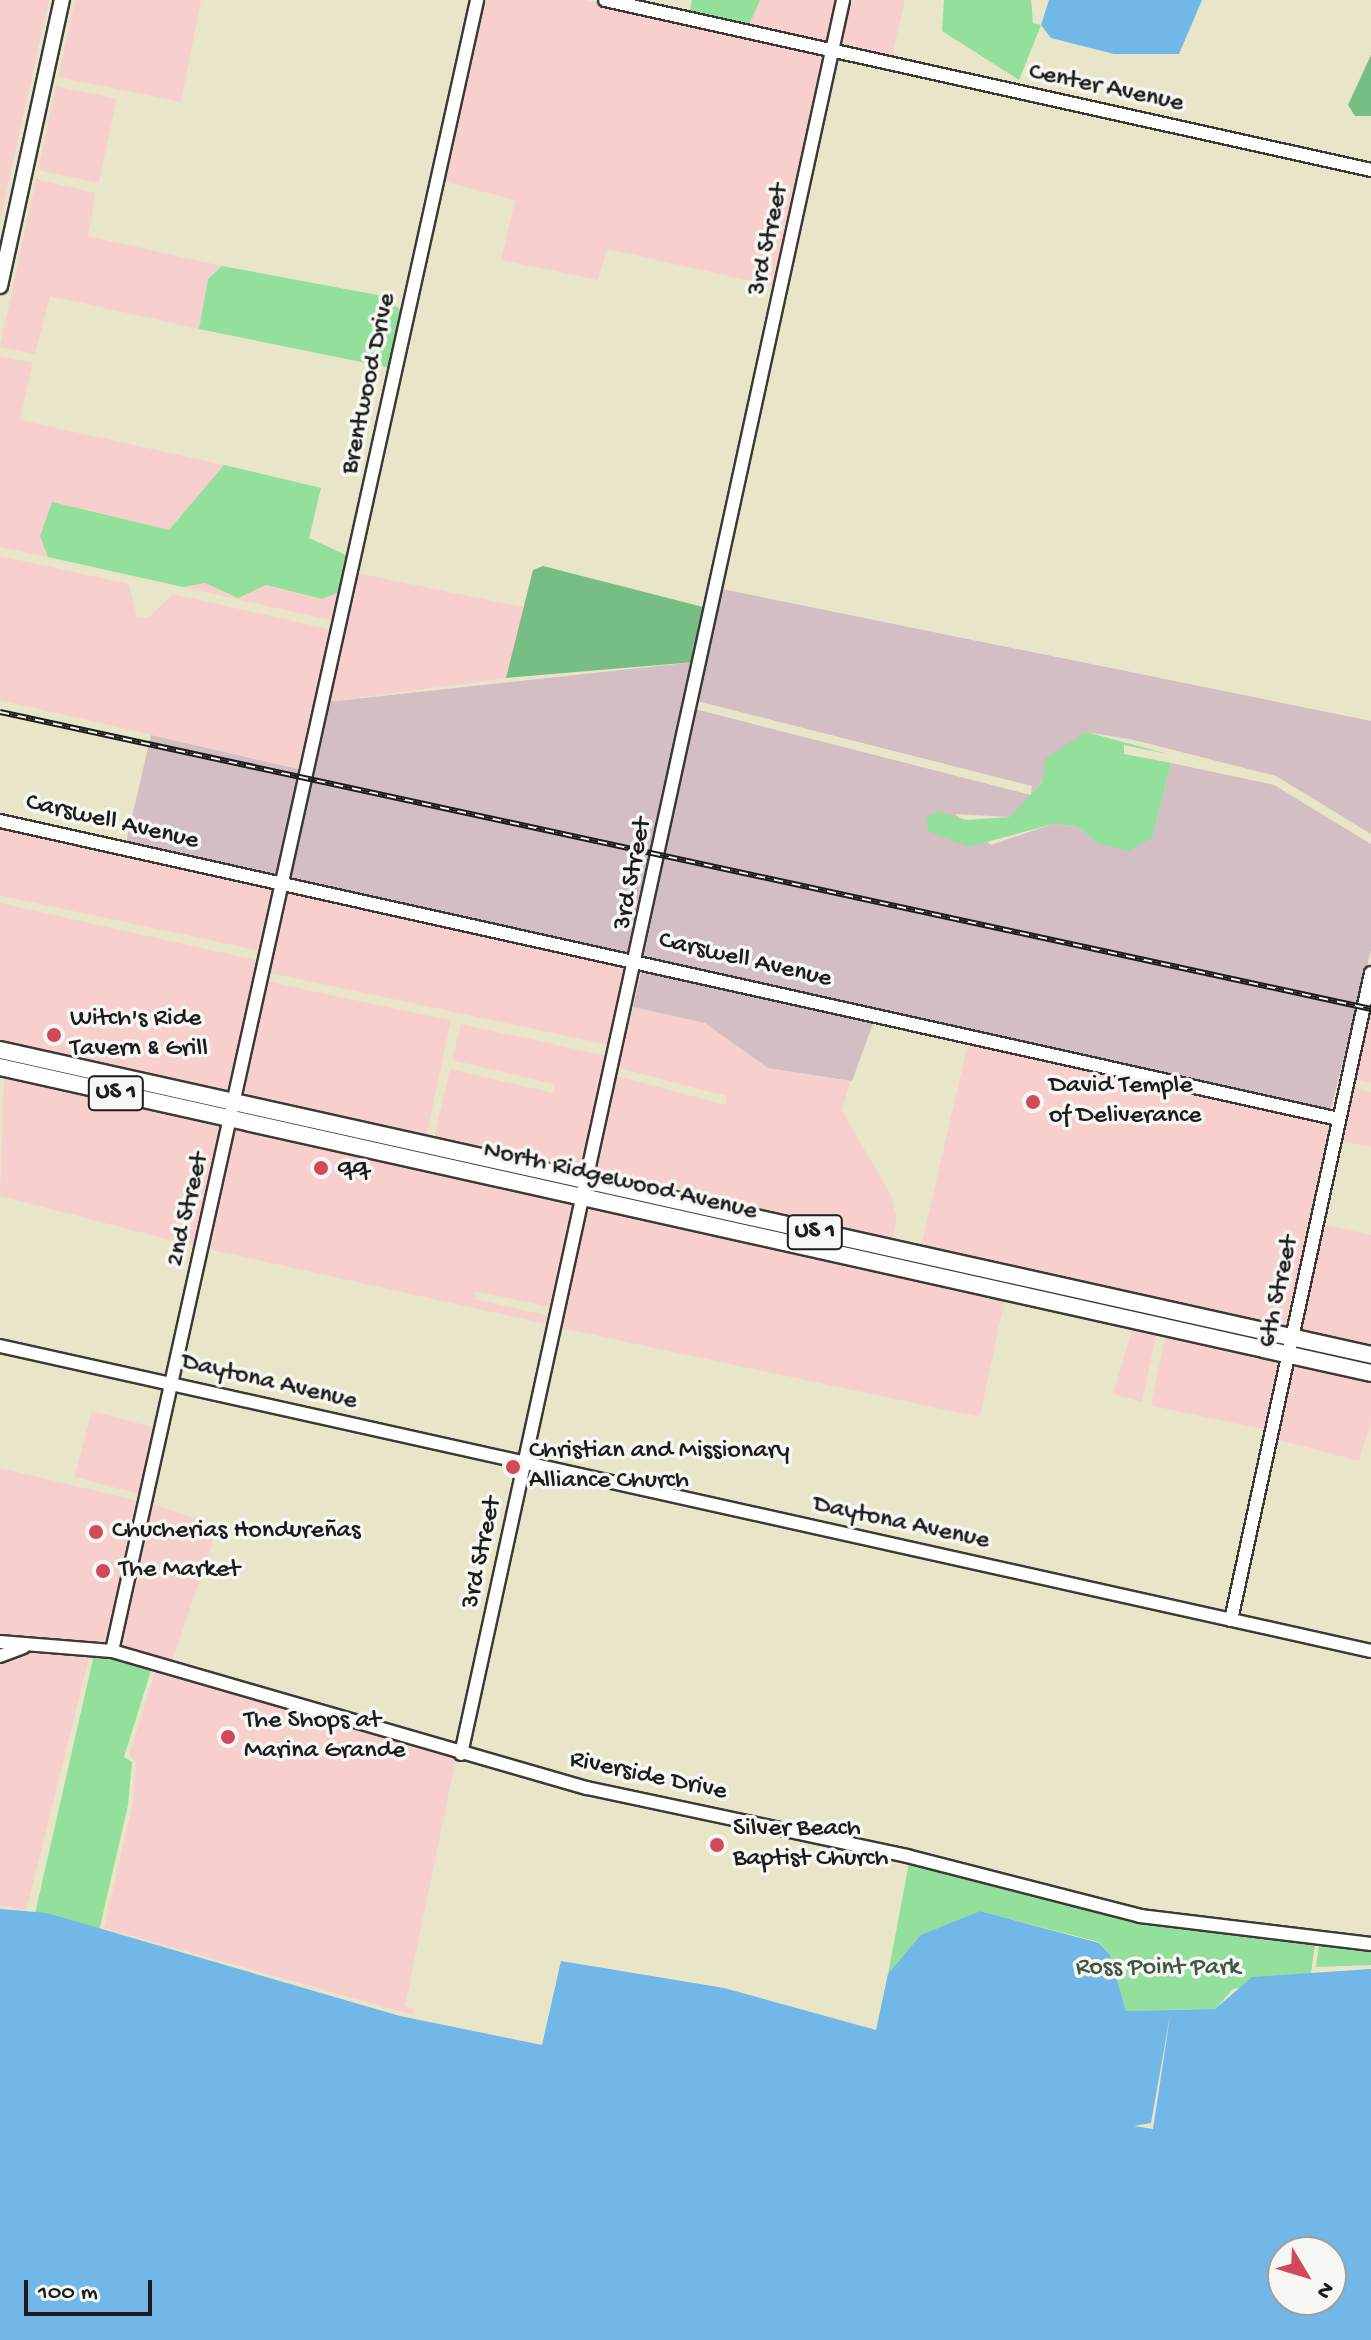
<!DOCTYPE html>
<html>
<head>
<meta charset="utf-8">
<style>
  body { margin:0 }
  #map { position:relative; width:1371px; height:2340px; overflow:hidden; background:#e9e5c8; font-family:"Gochi Hand",sans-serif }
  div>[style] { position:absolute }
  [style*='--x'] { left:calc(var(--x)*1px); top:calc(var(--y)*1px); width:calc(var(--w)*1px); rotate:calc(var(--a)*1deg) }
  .built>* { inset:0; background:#f7d0cd; transform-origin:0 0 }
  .industrial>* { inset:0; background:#d2bec3; transform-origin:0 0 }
  .green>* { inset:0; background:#93df9c }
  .forest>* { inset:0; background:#76be84 }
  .water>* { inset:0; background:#71b7e8 }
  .pier>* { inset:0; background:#e9e5c8 }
  .roads { filter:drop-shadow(2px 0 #3b3a36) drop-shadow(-2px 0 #3b3a36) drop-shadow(0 2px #3b3a36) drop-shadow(0 -2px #3b3a36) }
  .tertiary>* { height:12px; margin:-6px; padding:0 6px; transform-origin:6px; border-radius:6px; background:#fff }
  .secondary>* { height:14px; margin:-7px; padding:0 7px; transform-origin:7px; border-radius:7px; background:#fff }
  .primary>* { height:16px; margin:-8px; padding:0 8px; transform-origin:8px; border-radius:8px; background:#fff }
  .rail>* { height:6px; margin-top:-3px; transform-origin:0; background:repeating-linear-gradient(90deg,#f6f6f2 0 9px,#1c1c1c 0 18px); box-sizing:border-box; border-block:2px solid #1c1c1c }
  .dots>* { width:22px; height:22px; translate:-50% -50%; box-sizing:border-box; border:4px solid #f6f6f2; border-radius:50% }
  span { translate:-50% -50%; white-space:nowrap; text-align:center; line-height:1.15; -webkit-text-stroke:7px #f6f6f2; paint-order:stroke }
  .shield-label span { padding:2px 6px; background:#f6f6f2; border:2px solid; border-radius:6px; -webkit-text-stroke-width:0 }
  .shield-label { font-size:24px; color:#1c1c1c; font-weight:700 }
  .street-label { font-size:26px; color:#1c1c1c }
  .poi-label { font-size:26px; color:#1c1c1c }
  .left { translate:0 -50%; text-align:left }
  .park-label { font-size:26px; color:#405642 }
  .north { position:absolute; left:1267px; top:2236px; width:80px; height:80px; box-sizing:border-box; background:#f6f6f2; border:2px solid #9f9f9c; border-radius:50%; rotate:128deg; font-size:22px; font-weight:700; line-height:32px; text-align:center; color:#1c1c1c }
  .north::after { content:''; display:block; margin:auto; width:28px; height:36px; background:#d1495b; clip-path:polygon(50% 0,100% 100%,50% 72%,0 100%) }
  .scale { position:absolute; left:24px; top:2280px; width:128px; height:36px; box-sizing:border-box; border:4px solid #1c1c1c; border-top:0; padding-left:10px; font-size:24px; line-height:28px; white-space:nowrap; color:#1c1c1c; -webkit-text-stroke:6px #f6f6f2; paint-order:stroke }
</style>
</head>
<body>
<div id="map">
  <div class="built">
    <i style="clip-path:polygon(0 0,49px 0,0 221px)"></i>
    <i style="clip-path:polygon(75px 0,201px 0,181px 102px,58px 77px)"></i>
    <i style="clip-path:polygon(482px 0,585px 0,826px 55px,778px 287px,607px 249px,598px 280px,501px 260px,515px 200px,442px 181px)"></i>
    <i style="clip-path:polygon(631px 0,749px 25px,760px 0,838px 0,827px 46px)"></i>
    <i style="clip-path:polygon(848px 0,905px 0,891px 60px,837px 48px)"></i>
    <i style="left:56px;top:86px;width:62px;height:86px;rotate:12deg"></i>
    <i style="clip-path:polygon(36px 179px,96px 193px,88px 236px,222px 266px,208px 279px,199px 329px,50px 296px,35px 354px,0 347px)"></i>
    <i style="clip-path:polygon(0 356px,33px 363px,20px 420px,224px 465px,169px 530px,53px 503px,40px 536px,48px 557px,0 547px)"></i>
    <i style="clip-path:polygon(0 556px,129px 584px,137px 618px,148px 618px,173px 594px,333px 630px,301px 769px,0 700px)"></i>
    <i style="clip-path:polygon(348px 556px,335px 621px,183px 587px,205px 583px,238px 598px,265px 585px,322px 599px)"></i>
    <i style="clip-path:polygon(359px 559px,527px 599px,506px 678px,327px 702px,356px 573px,524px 607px,524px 599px)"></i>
    <i style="left:0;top:826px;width:281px;height:68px;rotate:12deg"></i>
    <i style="left:284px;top:888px;width:357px;height:86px;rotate:12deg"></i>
    <i style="clip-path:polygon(0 903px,259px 961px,232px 1097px,0 1043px)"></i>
    <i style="left:265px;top:981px;width:190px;height:120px;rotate:12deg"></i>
    <i style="clip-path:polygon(633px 1007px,705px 1023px,768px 1068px,850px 1081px,842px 1111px,891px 1195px,897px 1217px,892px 1242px,595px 1177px,617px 1076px,726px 1105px,726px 1096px,619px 1068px)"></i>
    <i style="clip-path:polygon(1367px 1015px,1371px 1016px,1371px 1083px,1353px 1079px)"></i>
    <i style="clip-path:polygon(461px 1024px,611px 1057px,585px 1175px,433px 1142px,450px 1069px,553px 1093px,554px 1084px,452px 1060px)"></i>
    <i style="left:969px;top:1039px;width:373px;height:215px;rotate:13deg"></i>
    <i style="clip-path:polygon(4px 1077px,225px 1128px,198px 1247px,0 1196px)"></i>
    <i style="clip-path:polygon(1351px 1087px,1371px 1092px,1371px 1147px,1339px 1141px)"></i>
    <i style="clip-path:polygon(235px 1130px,579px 1204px,555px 1308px,475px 1291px,475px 1299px,553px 1317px,551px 1325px,208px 1249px)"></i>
    <i style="left:588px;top:1206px;width:427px;height:125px;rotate:12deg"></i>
    <i style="clip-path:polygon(1322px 1224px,1371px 1235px,1371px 1347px,1299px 1331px)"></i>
    <i style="clip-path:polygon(1133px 1326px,1157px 1331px,1142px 1402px,1113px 1394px)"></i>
    <i style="left:1166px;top:1333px;width:121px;height:74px;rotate:12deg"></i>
    <i style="clip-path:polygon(1293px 1361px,1371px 1378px,1371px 1421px,1359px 1461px,1276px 1439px)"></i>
    <i style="left:92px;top:1411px;width:69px;height:68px;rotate:15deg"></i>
    <i style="clip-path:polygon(0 1468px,143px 1502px,108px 1646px,0 1638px)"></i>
    <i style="left:153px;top:1504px;width:69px;height:148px;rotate:19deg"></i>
    <i style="clip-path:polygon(29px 1649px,90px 1654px,26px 1911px,0 1905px,0 1661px)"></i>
    <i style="clip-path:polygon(156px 1669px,456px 1758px,405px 2006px,414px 2009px,447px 1851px,413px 2015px,104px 1928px,132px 1806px,136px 1762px,129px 1755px)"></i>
  </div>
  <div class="industrial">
    <i style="clip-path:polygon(722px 589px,1371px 721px,1371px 834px,1276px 776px,1134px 740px,1086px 732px,1031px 794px,1032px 786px,697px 701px)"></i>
    <i style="clip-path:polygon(695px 662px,635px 954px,286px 880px,327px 702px)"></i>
    <i style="clip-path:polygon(695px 709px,1031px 795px,1010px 817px,955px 814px,991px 845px,1053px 824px,1077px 826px,1099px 843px,1152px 838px,1171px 763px,1274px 785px,1371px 844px,1371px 950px,1330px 1112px,644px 956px)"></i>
    <i style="left:151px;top:735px;width:155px;height:113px;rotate:13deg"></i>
    <i style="clip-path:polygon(643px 965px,875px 1018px,852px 1081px,768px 1068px,705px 1023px,633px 1007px)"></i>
  </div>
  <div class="green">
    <i style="clip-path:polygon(692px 0,760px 0,749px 25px,690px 11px)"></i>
    <i style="clip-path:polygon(944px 0,1031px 0,1033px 23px,1041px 25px,1019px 80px,942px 31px)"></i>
    <i style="clip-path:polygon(222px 266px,383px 296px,403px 312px,391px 368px,199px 329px,208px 279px)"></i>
    <i style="clip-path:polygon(224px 465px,321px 488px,309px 538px,348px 556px,337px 593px,322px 599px,266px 585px,238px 598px,205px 583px,183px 587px,48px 557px,40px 536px,52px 502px,169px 530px)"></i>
    <i style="clip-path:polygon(1086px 732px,1168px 754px,1124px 745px,1124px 754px,1171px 763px,1152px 838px,1129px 851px,1099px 844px,1077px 826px,1053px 824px,968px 847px,928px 831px,927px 816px,939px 812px,966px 820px,1010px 817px,1043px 781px,1045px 759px)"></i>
    <i style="clip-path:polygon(95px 1650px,153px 1664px,124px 1757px,132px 1762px,128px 1805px,99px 1931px,47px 1913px,34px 1918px)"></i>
    <i style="clip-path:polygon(909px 1863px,1123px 1917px,1315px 1944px,1311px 1973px,1233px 1989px,1215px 2009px,1126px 2011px,1110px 1955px,1099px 1942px,980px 1911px,922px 1935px,888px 1974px)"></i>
    <i style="clip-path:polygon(1319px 1945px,1371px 1949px,1371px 1965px,1316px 1967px)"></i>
  </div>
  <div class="forest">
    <i style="clip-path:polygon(1371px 55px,1371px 116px,1355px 116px,1348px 105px)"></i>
    <i style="clip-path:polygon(543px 566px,707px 608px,695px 662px,506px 678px,533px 570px)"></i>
  </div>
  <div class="water">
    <i style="clip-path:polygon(1049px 0,1202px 0,1179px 54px,1114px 54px,1051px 38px,1041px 25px)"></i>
    <i style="clip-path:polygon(evenodd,0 1909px,47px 1913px,400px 2016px,542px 2045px,561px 1961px,724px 1988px,876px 2030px,888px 1974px,921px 1935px,980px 1911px,1099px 1943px,1110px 1955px,1126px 2011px,1215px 2009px,1252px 1977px,1371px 1969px,1371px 2340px,0 2340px,0 1909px,1283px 2252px,1331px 2252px,1331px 2300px,1283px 2300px,1283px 2252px)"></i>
  </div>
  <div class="pier">
    <i style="clip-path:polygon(1171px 2010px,1153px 2129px,1134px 2126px,1151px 2123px)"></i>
  </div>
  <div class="roads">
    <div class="tertiary">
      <i style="--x:605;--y:0;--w:785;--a:12.51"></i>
      <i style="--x:0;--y:821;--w:1372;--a:12.55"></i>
      <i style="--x:0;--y:1346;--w:1405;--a:12.54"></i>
      <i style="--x:1231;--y:1620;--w:662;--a:-77.79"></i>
      <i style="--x:0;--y:1642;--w:112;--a:4.6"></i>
      <i style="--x:112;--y:1651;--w:494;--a:16.1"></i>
      <i style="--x:587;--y:1788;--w:327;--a:12"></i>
      <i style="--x:907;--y:1856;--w:241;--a:14.4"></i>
      <i style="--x:1140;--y:1916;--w:233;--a:6.9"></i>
      <i style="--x:112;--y:1651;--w:1691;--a:-77.53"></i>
      <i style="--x:0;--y:1656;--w:25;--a:-21"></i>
      <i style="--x:461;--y:1754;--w:1795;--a:-77.71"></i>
    </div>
    <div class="secondary">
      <i style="--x:0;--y:286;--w:293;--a:-77.8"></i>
    </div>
    <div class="primary">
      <i style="--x:0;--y:1050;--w:1405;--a:12.54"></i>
      <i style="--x:0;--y:1067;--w:1405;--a:12.58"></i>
    </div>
  </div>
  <div class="rail">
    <i style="--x:0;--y:712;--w:1403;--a:12.22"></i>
  </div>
  <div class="dots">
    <i style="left:54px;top:1035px;background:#d1495b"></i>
    <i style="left:1033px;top:1102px;background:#d1495b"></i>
    <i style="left:321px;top:1168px;background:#d1495b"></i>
    <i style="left:513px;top:1467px;background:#d1495b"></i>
    <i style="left:96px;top:1532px;background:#d1495b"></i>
    <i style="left:103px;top:1571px;background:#d1495b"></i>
    <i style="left:228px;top:1737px;background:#d1495b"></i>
    <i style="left:717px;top:1845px;background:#d1495b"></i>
  </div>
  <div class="shield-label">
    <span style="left:116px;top:1093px">US 1</span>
    <span style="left:815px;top:1232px">US 1</span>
  </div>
  <div class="street-label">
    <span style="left:1106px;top:89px;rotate:12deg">Center Avenue</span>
    <span style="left:770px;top:240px;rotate:-78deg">3rd Street</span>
    <span style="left:370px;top:384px;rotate:-78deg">Brentwood Drive</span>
    <span style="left:112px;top:823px;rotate:13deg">Carswell Avenue</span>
    <span style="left:634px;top:874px;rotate:-79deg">3rd Street</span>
    <span style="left:745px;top:961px;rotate:13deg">Carswell Avenue</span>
    <span style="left:620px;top:1182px;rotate:13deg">North Ridgewood Avenue</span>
    <span style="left:189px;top:1210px;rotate:-77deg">2nd Street</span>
    <span style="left:1280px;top:1292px;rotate:-78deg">6th Street</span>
    <span style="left:269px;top:1383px;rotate:13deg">Daytona Avenue</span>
    <span style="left:901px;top:1524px;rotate:12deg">Daytona Avenue</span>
    <span style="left:483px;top:1553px;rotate:-78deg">3rd Street</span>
    <span style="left:648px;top:1777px;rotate:12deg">Riverside Drive</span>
  </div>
  <div class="poi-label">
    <span class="left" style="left:70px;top:1035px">Witch's Ride<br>Tavern &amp; Grill</span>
    <span class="left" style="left:1049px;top:1102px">David Temple<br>of Deliverance</span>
    <span class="left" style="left:337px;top:1168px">qq</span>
    <span class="left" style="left:529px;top:1467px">Christian and Missionary<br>Alliance Church</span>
    <span class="left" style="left:112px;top:1532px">Chucherias Hondureñas</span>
    <span class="left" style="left:119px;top:1571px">The Market</span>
    <span class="left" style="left:244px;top:1737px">The Shops at<br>Marina Grande</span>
    <span class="left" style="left:733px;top:1845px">Silver Beach<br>Baptist Church</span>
  </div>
  <div class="park-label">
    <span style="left:1158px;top:1969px">Ross Point Park</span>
  </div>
  <div class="north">N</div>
  <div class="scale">100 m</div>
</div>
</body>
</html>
